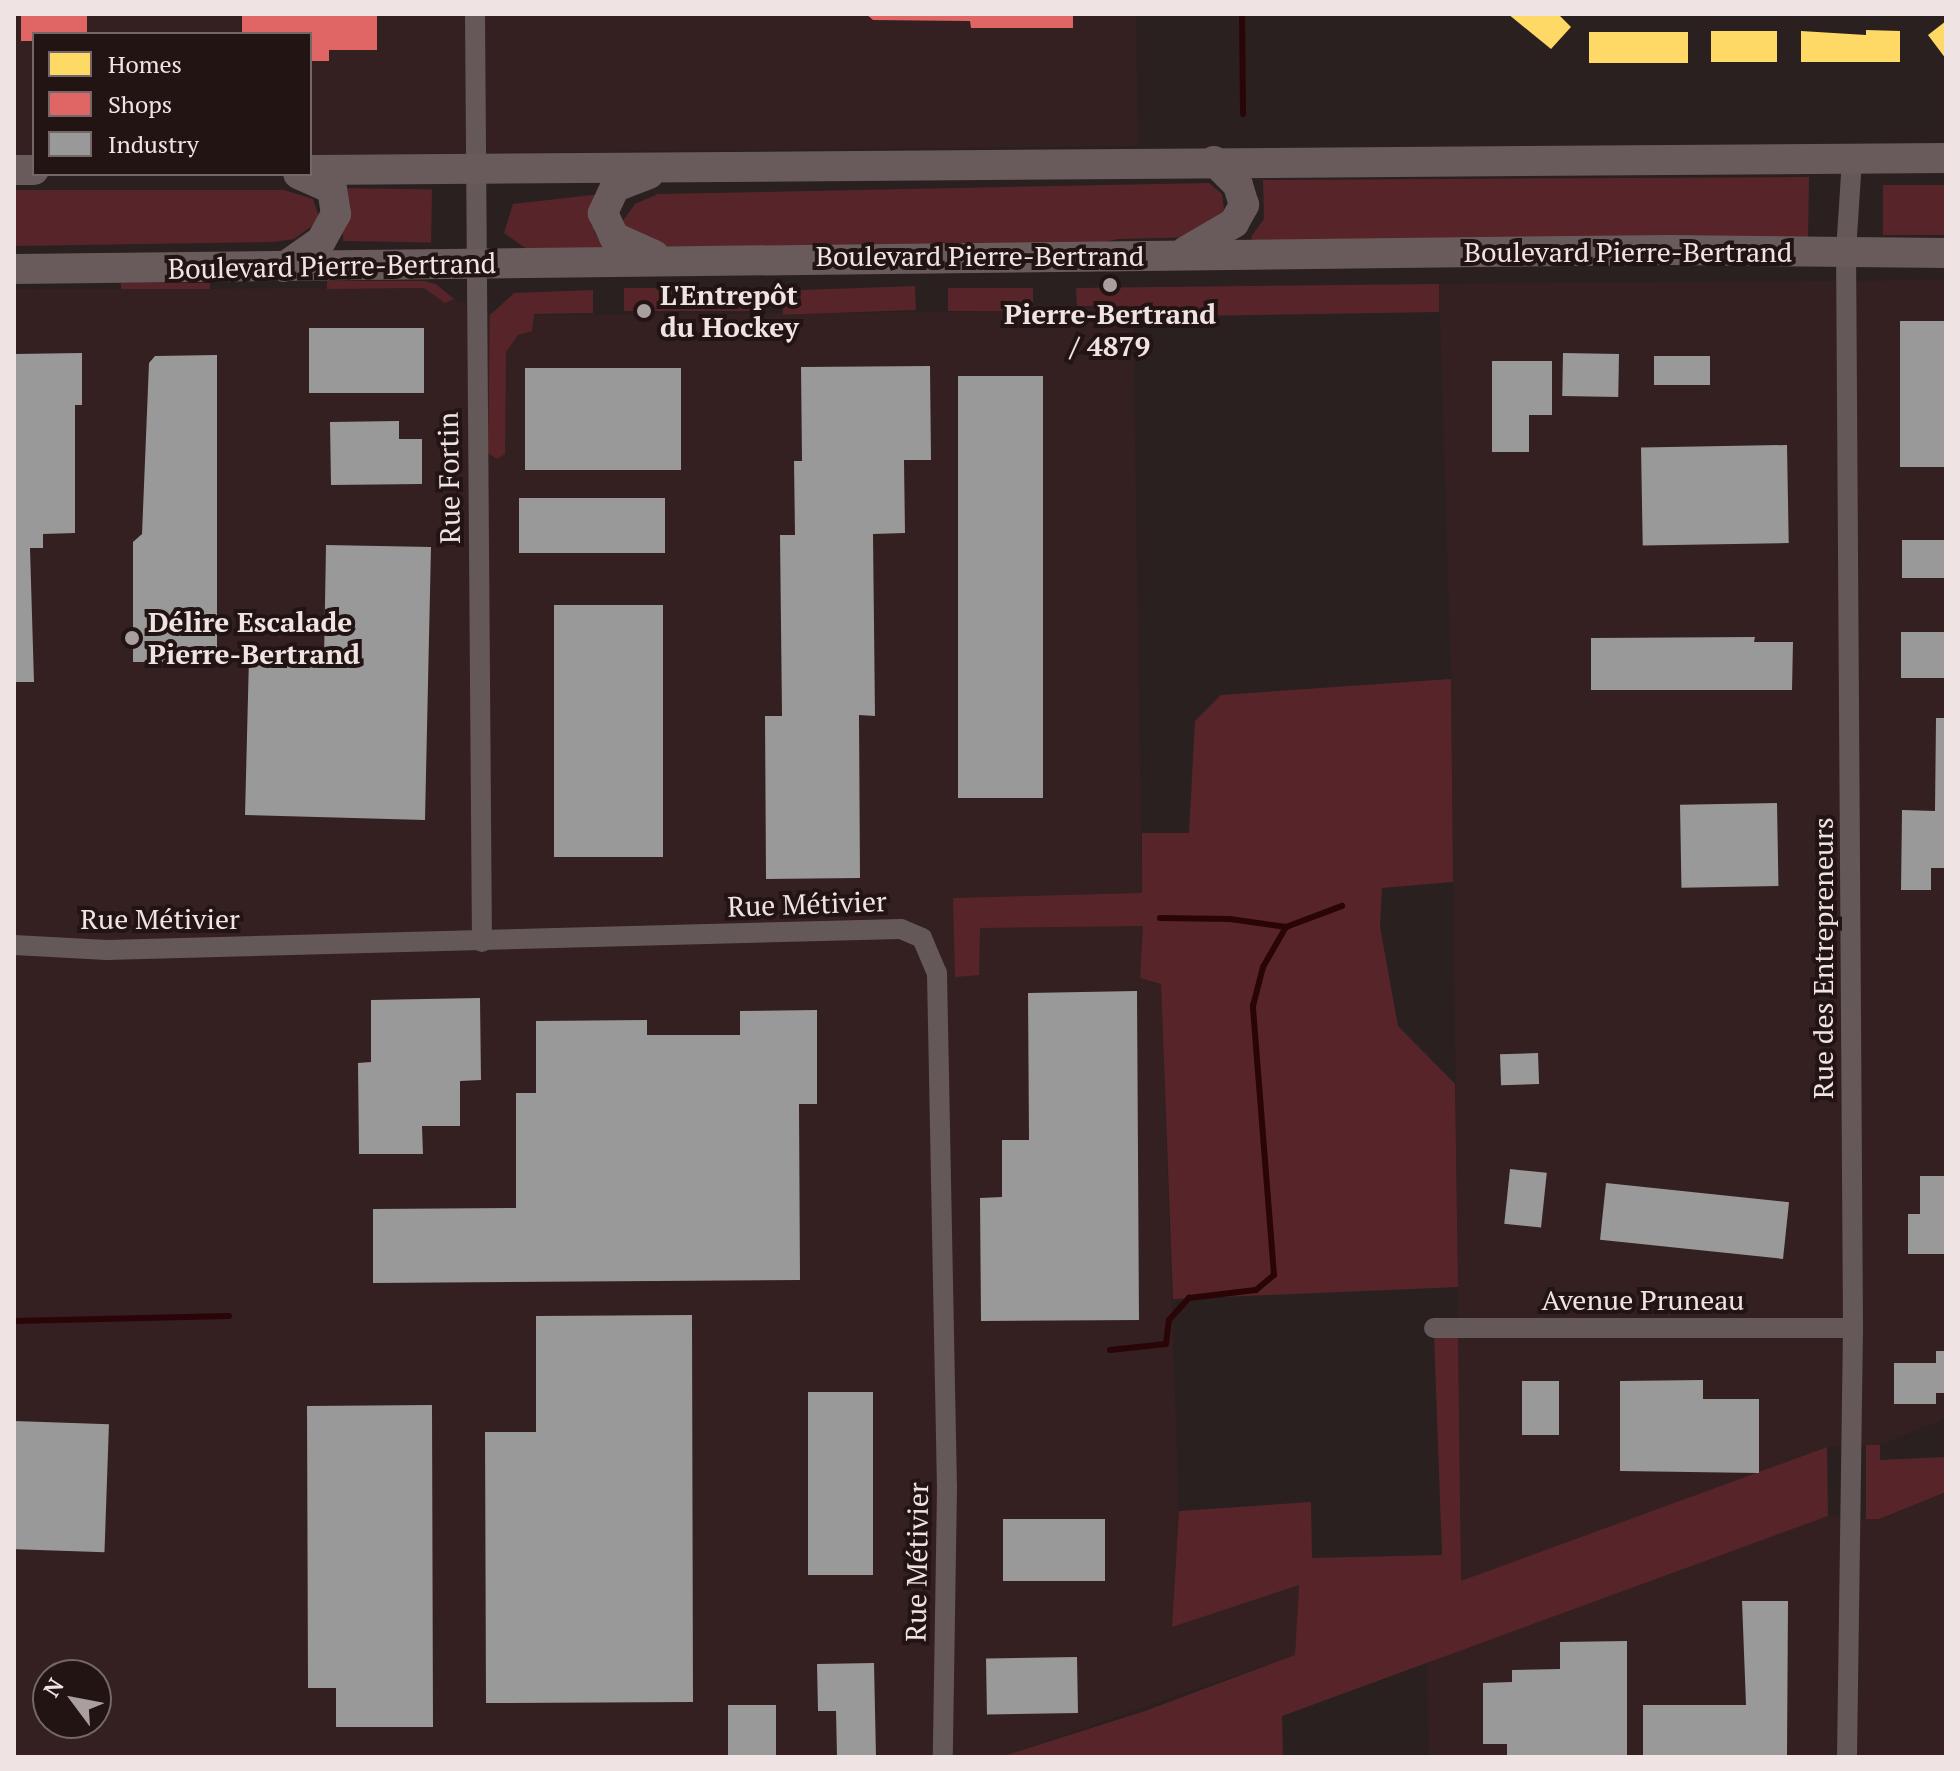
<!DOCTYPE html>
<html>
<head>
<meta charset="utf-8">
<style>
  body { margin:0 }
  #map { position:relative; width:1960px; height:1771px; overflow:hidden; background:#2a2020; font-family:"PT Serif",serif }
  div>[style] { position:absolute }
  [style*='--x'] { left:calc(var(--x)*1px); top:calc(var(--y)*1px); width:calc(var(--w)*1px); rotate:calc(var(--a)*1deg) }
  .built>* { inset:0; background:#342020 }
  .green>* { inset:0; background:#572529; transform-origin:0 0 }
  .homes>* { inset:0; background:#ffd966; transform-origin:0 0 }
  .shops>* { inset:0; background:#e06666 }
  .industry>* { inset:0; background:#999; transform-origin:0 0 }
  .stream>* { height:6px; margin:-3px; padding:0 3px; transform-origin:3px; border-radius:3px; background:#2a0508 }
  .street>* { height:20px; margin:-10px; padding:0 10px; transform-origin:10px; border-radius:10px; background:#655858 }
  .secondary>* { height:30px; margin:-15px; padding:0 15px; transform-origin:15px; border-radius:15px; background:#695b5b }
  .dots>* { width:22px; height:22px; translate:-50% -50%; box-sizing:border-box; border:4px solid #231414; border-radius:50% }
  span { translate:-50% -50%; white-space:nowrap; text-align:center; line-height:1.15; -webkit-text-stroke:8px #231414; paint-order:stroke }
  .street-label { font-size:28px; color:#efe3e3 }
  .poi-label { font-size:28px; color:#efe3e3; font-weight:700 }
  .left { translate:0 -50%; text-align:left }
  .frame { position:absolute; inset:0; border:16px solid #efe3e3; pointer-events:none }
  .legend { position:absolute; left:32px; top:32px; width:280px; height:144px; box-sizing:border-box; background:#231414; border:2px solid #756767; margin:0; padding:10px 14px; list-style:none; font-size:24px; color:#efe3e3 }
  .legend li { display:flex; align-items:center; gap:16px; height:40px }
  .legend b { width:40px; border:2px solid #756767 }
  .north { position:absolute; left:32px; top:1659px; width:80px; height:80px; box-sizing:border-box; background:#231414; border:2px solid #756767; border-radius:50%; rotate:302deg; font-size:22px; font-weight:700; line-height:32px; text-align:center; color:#efe3e3 }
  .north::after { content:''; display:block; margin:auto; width:28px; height:36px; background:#aa9f9f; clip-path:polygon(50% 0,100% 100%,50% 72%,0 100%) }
</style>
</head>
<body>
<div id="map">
  <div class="built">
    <i style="clip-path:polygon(14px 14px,1136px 14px,1138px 146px,310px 155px,310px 34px,34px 34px,34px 157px,14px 157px)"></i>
    <i style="clip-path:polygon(1946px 280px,1946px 1418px,1880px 1445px,1826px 1447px,1461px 1582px,1451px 679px,1439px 284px)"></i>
    <i style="clip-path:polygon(evenodd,424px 288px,445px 303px,454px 299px,490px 315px,948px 312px,1133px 306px,1142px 893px,954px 898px,979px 928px,1143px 925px,1140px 977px,1161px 984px,1179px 1511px,1172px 1627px,1299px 1585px,1295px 1655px,1000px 1757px,14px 1757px,14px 289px,424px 288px,48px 1675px,96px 1675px,96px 1723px,48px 1723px,48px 1675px)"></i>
    <i style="clip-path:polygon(1946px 1492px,1946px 1757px,1429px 1757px,1427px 1660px,1828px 1516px,1879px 1519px)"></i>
  </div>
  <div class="green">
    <i style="clip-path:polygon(1809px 177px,1808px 239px,1253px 241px,1251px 237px,1264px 219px,1263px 180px)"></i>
    <i style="clip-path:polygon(1209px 183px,1222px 194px,1224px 209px,1218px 226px,1203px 237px,1118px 239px,1086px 246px,655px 246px,620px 225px,635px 204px,658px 194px)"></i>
    <i style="left:1883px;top:185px;width:63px;height:50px"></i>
    <i style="left:344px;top:188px;width:88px;height:53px;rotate:1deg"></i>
    <i style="clip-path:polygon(14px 190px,284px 190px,313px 199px,320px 220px,294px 239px,274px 242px,14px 246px)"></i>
    <i style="clip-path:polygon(610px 193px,596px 215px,594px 232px,605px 249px,528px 250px,504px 233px,513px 204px)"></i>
    <i style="clip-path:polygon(327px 281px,424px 281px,436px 284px,454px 299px,445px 303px,424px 288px,327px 289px)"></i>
    <i style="left:121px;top:283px;width:89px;height:6px"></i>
    <i style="clip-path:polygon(1439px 284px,1439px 312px,1133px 317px,1133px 306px,1077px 306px,1076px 288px)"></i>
    <i style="left:915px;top:286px;width:24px;height:133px;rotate:88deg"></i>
    <i style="left:754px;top:288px;width:23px;height:130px;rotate:90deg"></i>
    <i style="left:1033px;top:288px;width:23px;height:85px;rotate:90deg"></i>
    <i style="clip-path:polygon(593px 290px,593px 313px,534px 314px,532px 331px,518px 335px,506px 352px,505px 454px,497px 459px,488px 453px,490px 315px,514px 293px)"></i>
    <i style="clip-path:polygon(1451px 679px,1453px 882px,1382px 888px,1380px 927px,1398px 1026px,1455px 1084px,1458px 1287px,1173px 1299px,1161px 984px,1140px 978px,1143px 926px,980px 928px,979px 975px,955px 977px,953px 898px,1142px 893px,1142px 833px,1189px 833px,1195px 721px,1221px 695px)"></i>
    <i style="clip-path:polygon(1458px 1333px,1461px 1581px,1827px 1447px,1828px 1516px,1282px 1716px,1283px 1757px,1000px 1757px,1145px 1711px,1295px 1655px,1299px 1585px,1172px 1627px,1179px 1511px,1311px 1502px,1312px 1558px,1442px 1555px,1434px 1334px)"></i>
    <i style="clip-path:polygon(1866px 1445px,1880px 1445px,1880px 1460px,1946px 1457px,1946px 1492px,1879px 1519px,1866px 1519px)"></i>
  </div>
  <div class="homes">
    <i style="clip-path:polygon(1508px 14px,1558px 14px,1571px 27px,1551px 49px)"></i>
    <i style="clip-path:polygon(1946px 21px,1946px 59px,1928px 35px)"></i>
    <i style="clip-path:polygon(1866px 30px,1900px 31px,1900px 62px,1801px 62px,1801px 31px,1866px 35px)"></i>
    <i style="left:1777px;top:31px;width:31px;height:66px;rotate:90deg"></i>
    <i style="left:1589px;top:32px;width:99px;height:31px"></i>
  </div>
  <div class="shops">
    <i style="clip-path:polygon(21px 14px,87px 14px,87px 34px,34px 34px,34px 41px,21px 41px)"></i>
    <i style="clip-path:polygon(242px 14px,377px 14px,377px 50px,329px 50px,329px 61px,310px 61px,310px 34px,242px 34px)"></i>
    <i style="clip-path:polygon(866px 14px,1073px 14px,1073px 28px,971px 28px,970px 21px,873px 20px)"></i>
  </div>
  <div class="industry">
    <i style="left:1900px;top:321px;width:46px;height:146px"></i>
    <i style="left:309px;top:328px;width:115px;height:65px"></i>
    <i style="clip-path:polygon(82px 353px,82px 405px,75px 405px,75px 533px,43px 534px,43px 548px,30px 548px,34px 682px,14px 682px,14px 354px)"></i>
    <i style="left:1563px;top:353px;width:56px;height:43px;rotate:1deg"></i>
    <i style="clip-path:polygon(217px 355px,217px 662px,133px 662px,133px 542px,142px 534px,149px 363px,155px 356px)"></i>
    <i style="left:1710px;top:356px;width:29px;height:56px;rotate:90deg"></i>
    <i style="clip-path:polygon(1492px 361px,1552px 361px,1552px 415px,1529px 415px,1529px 452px,1492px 452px)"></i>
    <i style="clip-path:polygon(930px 366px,931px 460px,904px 460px,905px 533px,873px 534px,875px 716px,859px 715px,860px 878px,766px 879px,765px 716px,782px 716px,780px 535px,795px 535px,794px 461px,802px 461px,801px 367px)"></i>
    <i style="left:681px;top:368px;width:102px;height:156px;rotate:90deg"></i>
    <i style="left:1043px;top:376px;width:422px;height:85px;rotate:90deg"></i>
    <i style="clip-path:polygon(399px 421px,399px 439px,422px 439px,422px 484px,331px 485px,330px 422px)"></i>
    <i style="left:1787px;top:445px;width:98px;height:146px;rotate:89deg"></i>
    <i style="left:519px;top:498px;width:146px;height:55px"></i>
    <i style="left:1902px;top:540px;width:44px;height:38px"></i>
    <i style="clip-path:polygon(326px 545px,431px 547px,425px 820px,245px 815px,249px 657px,324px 660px)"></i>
    <i style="left:554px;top:605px;width:109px;height:252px"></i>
    <i style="left:1901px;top:632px;width:45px;height:46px"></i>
    <i style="clip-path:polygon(1755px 637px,1754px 642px,1793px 642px,1792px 690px,1591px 690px,1591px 638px)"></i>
    <i style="clip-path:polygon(1936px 718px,1946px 718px,1946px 868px,1931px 868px,1931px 890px,1901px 890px,1902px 810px,1935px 811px)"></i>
    <i style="left:1777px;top:803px;width:83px;height:97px;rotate:89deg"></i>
    <i style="clip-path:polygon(1137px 991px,1139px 1320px,981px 1321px,980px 1198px,1002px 1197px,1002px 1140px,1029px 1140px,1028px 993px)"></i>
    <i style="clip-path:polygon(480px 998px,481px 1080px,460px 1081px,460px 1126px,422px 1126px,423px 1154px,359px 1154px,358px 1063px,371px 1062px,371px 1000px)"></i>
    <i style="clip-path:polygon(817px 1010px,817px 1104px,799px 1104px,800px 1280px,373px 1283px,373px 1209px,516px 1208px,516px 1093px,536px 1093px,536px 1021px,647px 1020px,647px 1035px,740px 1035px,740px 1011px)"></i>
    <i style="left:1538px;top:1053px;width:31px;height:38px;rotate:88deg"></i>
    <i style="left:1510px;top:1169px;width:37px;height:55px;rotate:6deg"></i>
    <i style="clip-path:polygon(1920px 1176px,1946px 1176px,1946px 1254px,1908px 1254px,1908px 1214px,1920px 1214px)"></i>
    <i style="left:1606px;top:1183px;width:184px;height:57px;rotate:6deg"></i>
    <i style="clip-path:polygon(692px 1315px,693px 1702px,486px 1703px,485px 1432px,536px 1432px,536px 1316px)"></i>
    <i style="clip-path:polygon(1936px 1351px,1946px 1351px,1946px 1393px,1936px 1393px,1936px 1404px,1894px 1404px,1894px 1363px,1936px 1363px)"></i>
    <i style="clip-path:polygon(1703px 1380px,1703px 1399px,1759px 1399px,1759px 1473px,1620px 1471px,1620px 1381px)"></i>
    <i style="left:1522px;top:1381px;width:37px;height:54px"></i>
    <i style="left:808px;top:1392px;width:65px;height:183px"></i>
    <i style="clip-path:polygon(432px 1405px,433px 1727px,336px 1727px,336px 1688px,308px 1688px,307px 1406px)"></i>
    <i style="left:14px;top:1421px;width:95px;height:128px;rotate:2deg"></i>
    <i style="left:1003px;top:1519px;width:102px;height:62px"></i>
    <i style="clip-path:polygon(1742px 1601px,1788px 1601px,1787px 1757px,1643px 1757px,1643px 1705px,1746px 1705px)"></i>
    <i style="clip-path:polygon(1627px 1641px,1627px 1757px,1507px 1757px,1507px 1744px,1483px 1744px,1483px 1683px,1512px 1682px,1512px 1670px,1560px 1669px,1560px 1642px)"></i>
    <i style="left:1077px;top:1657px;width:56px;height:91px;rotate:89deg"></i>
    <i style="clip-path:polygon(874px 1663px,876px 1757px,837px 1757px,836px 1711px,818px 1711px,817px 1664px)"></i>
    <i style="left:728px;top:1705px;width:48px;height:52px"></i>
  </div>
  <div class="stream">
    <i style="--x:1242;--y:14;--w:100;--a:89.4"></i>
    <i style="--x:1160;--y:918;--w:70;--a:0.8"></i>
    <i style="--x:1230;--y:919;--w:57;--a:8.1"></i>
    <i style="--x:14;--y:1321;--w:215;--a:-1.3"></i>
    <i style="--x:1110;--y:1350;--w:56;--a:-6.1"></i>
    <i style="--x:1166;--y:1344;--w:24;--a:-83"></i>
    <i style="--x:1169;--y:1320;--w:30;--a:-48"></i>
    <i style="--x:1189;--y:1298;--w:67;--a:-6.8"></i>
    <i style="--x:1256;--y:1290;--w:23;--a:-40"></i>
    <i style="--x:1274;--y:1275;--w:270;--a:-94.5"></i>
    <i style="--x:1253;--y:1006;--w:40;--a:-75.6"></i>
    <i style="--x:1263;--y:967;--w:46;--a:-60.1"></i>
    <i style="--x:1286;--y:927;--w:60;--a:-20.6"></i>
  </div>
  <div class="street">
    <i style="--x:475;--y:14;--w:928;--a:89.57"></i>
    <i style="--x:14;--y:945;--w:93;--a:3.1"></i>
    <i style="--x:107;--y:950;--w:794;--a:-1.52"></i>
    <i style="--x:901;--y:929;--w:23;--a:23"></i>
    <i style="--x:922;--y:938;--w:38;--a:67"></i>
    <i style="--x:937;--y:973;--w:515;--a:88.89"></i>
    <i style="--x:947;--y:1488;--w:269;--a:90.9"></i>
    <i style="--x:1434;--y:1328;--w:419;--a:0"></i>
    <i style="--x:1847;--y:1757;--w:429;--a:-89.2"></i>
    <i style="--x:1853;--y:1328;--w:1076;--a:-90.37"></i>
    <i style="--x:1846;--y:252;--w:93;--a:-86.3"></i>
  </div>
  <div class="secondary">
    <i style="--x:14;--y:170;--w:20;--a:0"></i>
    <i style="--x:310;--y:170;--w:1636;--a:-0.42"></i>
    <i style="--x:649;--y:174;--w:36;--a:159"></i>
    <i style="--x:615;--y:187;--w:29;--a:115"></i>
    <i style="--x:603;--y:213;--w:26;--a:65"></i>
    <i style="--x:614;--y:237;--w:44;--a:24.2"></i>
    <i style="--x:1186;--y:251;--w:56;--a:-30.3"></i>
    <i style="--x:1234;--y:223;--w:21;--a:-61"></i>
    <i style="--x:1244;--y:205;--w:21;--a:-107"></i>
    <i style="--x:1238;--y:185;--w:34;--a:-135"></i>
    <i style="--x:284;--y:267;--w:45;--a:-35.1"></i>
    <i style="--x:321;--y:241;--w:31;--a:-61"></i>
    <i style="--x:336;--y:214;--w:25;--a:-99"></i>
    <i style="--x:332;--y:189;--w:37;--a:-156"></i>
    <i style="--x:14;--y:269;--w:1656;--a:-0.66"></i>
    <i style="--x:1670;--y:250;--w:276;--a:0.6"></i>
  </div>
  <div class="dots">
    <i style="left:1110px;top:285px;background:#aa9f9f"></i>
    <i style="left:644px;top:311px;background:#aa9f9f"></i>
    <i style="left:132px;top:638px;background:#aa9f9f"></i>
  </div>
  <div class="street-label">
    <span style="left:1628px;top:252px">Boulevard Pierre-Bertrand</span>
    <span style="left:980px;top:256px">Boulevard Pierre-Bertrand</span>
    <span style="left:332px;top:266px;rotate:-1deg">Boulevard Pierre-Bertrand</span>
    <span style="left:449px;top:478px;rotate:-91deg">Rue Fortin</span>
    <span style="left:807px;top:904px;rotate:-2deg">Rue Métivier</span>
    <span style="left:160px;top:919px">Rue Métivier</span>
    <span style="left:1823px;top:958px;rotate:-90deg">Rue des Entrepreneurs</span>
    <span style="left:1643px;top:1300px">Avenue Pruneau</span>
    <span style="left:917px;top:1562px;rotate:-89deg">Rue Métivier</span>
  </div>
  <div class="poi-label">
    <span class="left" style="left:660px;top:311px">L'Entrepôt<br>du Hockey</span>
    <span style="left:1110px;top:330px">Pierre-Bertrand<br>/ 4879</span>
    <span class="left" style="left:148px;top:638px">Délire Escalade<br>Pierre-Bertrand</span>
  </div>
  <div class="frame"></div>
  <ul class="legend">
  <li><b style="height:22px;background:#ffd966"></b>Homes</li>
  <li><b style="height:22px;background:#e06666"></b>Shops</li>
  <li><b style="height:22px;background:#999"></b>Industry</li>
  </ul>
  <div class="north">N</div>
</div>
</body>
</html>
